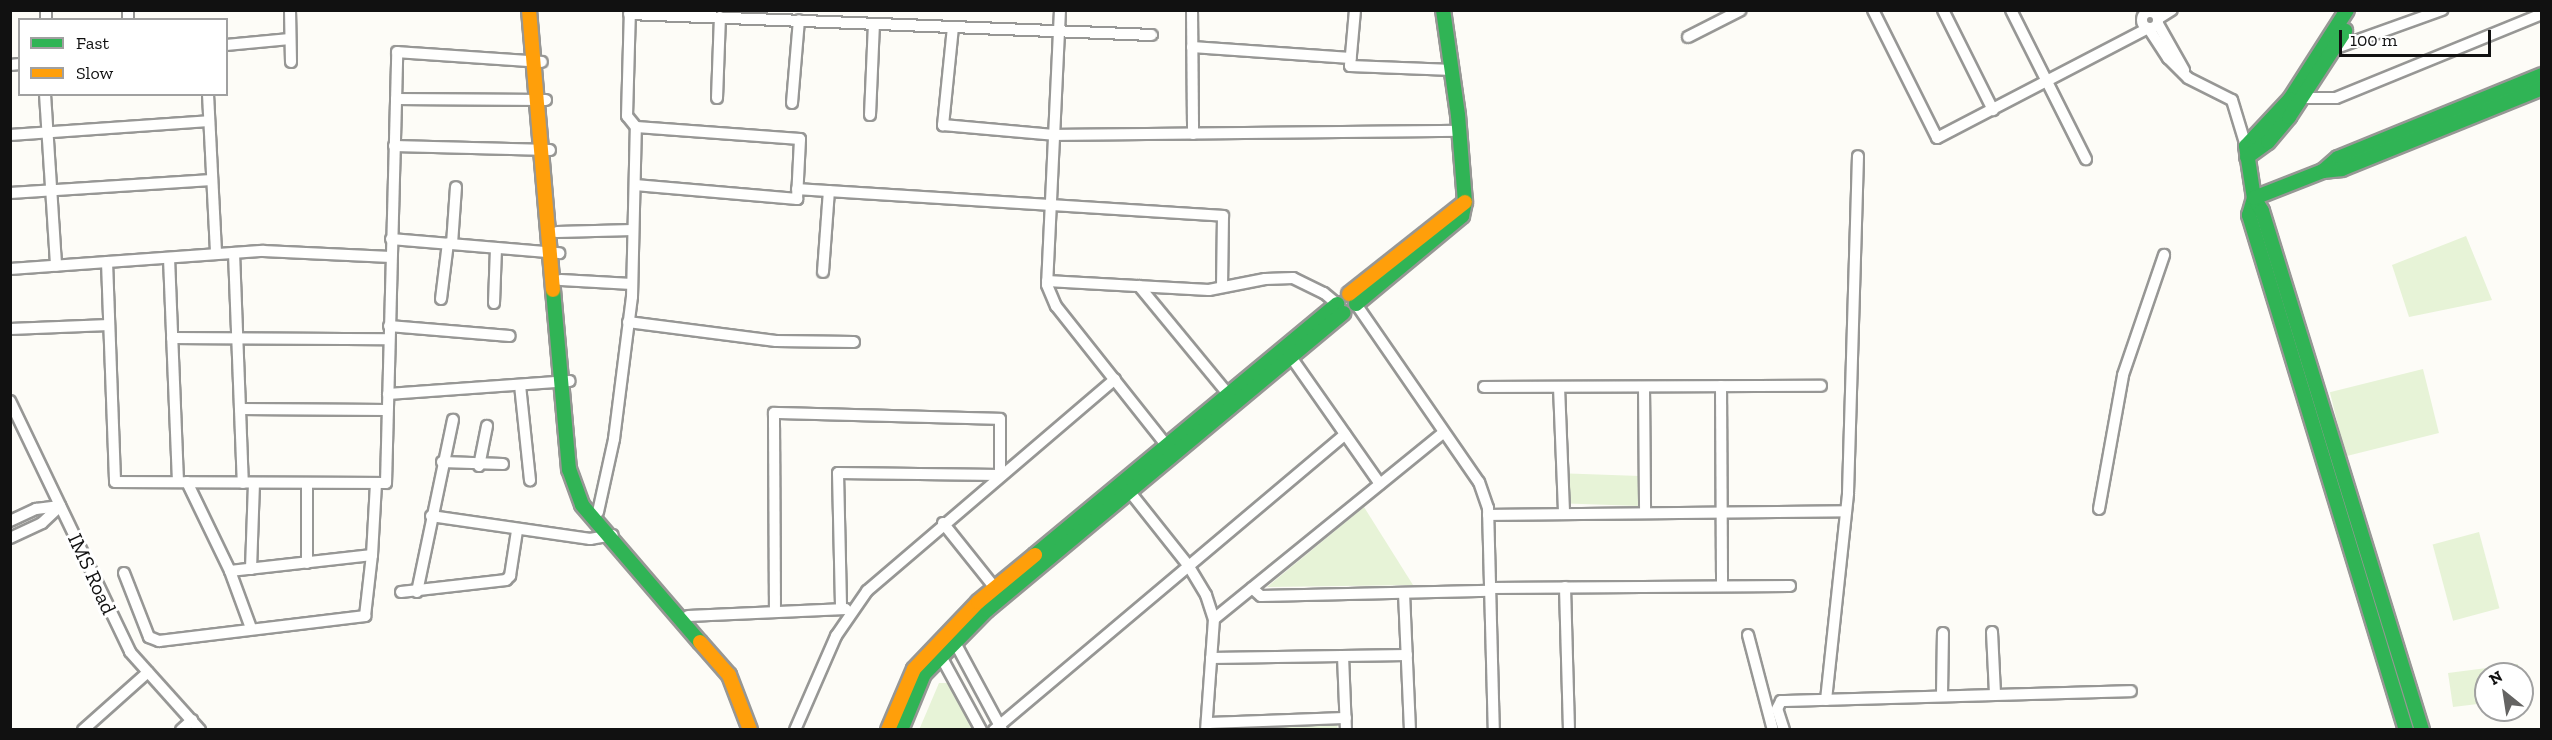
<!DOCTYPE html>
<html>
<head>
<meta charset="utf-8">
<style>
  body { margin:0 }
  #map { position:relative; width:2552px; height:740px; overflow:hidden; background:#fdfcf7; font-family:"Zilla Slab",serif }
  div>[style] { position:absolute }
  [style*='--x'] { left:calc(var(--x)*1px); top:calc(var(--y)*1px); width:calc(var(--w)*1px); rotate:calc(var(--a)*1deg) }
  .green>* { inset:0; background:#e7f3d7; transform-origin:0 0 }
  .roads { filter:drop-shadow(2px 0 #979795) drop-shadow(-2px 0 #979795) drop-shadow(0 2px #979795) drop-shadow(0 -2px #979795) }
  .street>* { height:10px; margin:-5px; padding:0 5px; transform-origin:5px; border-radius:5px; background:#fffffe }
  .street>.ring { margin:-5px; padding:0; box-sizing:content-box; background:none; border:10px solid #fffffe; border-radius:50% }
  .fast>* { height:14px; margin:-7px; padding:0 7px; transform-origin:7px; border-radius:7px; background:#30b455 }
  .slow>* { height:14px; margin:-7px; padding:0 7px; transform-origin:7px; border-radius:7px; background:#ff9f0a }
  span { translate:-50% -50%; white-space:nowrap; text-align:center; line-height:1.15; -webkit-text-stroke:6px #fff; paint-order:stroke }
  .street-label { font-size:21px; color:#111 }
  .frame { position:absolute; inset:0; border:12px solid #111; pointer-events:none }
  .legend { position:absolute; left:18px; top:18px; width:210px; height:78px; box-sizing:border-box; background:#fff; border:2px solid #a0a0a0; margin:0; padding:8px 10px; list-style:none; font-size:18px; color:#111 }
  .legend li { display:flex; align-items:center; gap:12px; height:30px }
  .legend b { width:30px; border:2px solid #a0a0a0 }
  .north { position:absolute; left:2474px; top:662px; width:60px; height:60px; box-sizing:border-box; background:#fff; border:2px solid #a0a0a0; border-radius:50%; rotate:330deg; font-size:16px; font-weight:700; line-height:24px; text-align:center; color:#111 }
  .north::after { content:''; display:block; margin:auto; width:21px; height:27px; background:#646362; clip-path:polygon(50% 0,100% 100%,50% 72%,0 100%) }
  .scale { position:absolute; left:2339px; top:30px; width:152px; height:27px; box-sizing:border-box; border:3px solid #111; border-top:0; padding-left:8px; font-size:18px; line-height:21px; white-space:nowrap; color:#111; -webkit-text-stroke:4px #fff; paint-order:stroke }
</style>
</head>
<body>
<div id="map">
  <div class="green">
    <i style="clip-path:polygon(2466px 236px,2492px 300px,2409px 317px,2392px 265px)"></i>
    <i style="left:2423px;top:369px;width:66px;height:96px;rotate:76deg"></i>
    <i style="left:1640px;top:476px;width:30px;height:71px;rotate:92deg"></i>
    <i style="clip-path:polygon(1364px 507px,1413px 585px,1267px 587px)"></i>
    <i style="left:2479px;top:532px;width:79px;height:48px;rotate:75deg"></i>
    <i style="clip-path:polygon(2518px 664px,2519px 674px,2486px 674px,2486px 703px,2453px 707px,2448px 673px)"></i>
    <i style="clip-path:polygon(939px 683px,952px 683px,975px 729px,919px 730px)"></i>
    <i style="clip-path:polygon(1337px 725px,1338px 729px,1222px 729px)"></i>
  </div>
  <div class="roads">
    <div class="street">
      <i style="--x:46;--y:10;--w:10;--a:90"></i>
      <i style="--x:128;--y:10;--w:10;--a:90"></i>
      <i style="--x:290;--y:10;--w:52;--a:88.9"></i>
      <i style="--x:1060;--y:10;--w:275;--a:92.7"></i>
      <i style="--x:1047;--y:285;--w:23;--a:67"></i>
      <i style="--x:1056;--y:306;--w:184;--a:51.6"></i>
      <i style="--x:1192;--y:10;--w:124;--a:89.5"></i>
      <i style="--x:1355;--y:10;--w:56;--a:95.1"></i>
      <i style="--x:1350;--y:66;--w:103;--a:2.2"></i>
      <i style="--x:1873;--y:10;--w:143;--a:63.4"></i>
      <i style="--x:1937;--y:138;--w:238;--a:-27.5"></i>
      <i style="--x:1943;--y:10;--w:112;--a:63.4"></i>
      <i style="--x:2011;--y:10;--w:167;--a:63.3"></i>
      <i class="ring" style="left:2142px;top:12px;width:6px;height:6px"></i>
      <i style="--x:629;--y:14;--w:523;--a:2.3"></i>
      <i style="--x:2159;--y:18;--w:15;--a:-32"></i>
      <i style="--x:2158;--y:24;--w:53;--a:60.5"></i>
      <i style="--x:953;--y:27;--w:99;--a:95.8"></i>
      <i style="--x:943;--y:125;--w:111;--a:5.1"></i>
      <i style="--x:1054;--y:135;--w:405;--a:-0.6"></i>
      <i style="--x:2149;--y:29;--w:35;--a:57"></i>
      <i style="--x:2168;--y:58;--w:28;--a:45"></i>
      <i style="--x:2188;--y:78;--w:49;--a:26.6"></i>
      <i style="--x:2232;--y:100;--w:48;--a:73.1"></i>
      <i style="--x:1688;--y:37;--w:59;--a:-27"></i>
      <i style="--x:226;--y:45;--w:64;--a:-5.4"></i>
      <i style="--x:1192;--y:47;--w:159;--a:4"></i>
      <i style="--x:2336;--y:48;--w:113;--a:-19.7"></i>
      <i style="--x:10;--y:65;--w:10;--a:-6"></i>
      <i style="--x:45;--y:94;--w:172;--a:86.3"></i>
      <i style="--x:208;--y:94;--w:160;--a:87.1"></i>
      <i style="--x:717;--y:98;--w:81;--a:-87.9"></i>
      <i style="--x:2297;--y:98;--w:39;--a:0"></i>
      <i style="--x:2336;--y:98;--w:222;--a:-22.2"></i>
      <i style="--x:396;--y:99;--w:150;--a:0.4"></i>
      <i style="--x:792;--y:103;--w:83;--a:-85.2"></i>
      <i style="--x:870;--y:115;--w:91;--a:-87.5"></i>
      <i style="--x:10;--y:135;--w:199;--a:-4"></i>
      <i style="--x:394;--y:146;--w:156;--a:1.5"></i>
      <i style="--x:635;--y:185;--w:163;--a:4.9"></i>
      <i style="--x:797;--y:199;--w:60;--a:-87.1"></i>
      <i style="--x:800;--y:139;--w:164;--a:-175.8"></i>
      <i style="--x:797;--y:189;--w:427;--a:3.6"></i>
      <i style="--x:1223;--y:216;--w:71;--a:90.8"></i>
      <i style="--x:10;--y:193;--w:202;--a:-3.7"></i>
      <i style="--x:557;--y:232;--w:76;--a:-1.5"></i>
      <i style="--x:391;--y:239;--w:169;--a:4.8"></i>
      <i style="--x:452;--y:244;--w:57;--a:-86"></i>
      <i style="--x:234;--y:253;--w:230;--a:87.8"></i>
      <i style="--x:169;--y:258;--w:224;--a:87.7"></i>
      <i style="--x:107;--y:262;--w:220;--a:87.9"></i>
      <i style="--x:115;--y:482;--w:271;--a:0.2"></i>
      <i style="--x:386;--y:483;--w:431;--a:-88.5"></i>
      <i style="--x:397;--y:52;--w:145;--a:3.9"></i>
      <i style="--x:10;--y:269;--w:254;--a:-4.1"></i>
      <i style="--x:263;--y:251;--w:128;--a:2.7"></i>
      <i style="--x:823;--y:272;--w:81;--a:-85.8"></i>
      <i style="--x:561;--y:280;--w:71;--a:3.2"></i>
      <i style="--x:1047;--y:281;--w:162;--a:3.2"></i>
      <i style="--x:1209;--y:290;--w:57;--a:-11.1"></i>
      <i style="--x:1265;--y:279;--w:28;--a:-2"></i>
      <i style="--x:1293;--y:278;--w:34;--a:26"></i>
      <i style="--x:1324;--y:293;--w:17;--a:40"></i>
      <i style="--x:1139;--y:286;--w:140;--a:50.5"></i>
      <i style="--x:441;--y:299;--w:56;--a:-82.9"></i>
      <i style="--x:494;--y:303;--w:55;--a:-87.9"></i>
      <i style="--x:1356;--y:304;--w:216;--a:55.4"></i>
      <i style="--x:1479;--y:482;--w:28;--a:71"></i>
      <i style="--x:1488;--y:508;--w:222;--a:88.5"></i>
      <i style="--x:628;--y:322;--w:149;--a:7.3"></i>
      <i style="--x:776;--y:341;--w:78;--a:0.7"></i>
      <i style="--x:389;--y:326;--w:121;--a:4.7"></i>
      <i style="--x:10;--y:329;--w:99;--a:-2.3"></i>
      <i style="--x:172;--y:338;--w:217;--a:0.3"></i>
      <i style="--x:1291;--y:357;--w:155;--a:55"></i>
      <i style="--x:520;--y:385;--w:96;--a:84"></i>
      <i style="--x:1721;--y:386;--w:200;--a:89.7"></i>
      <i style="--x:1484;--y:387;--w:337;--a:-0.2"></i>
      <i style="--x:1559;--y:387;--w:127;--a:87.7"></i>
      <i style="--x:1644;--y:387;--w:126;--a:89.5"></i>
      <i style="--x:388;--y:394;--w:182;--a:-4.1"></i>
      <i style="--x:10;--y:401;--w:278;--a:64.4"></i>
      <i style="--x:130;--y:652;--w:105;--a:48.1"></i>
      <i style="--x:240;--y:409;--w:147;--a:0.4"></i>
      <i style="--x:442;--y:462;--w:61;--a:1.9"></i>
      <i style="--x:479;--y:466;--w:41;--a:-78.7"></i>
      <i style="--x:187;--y:482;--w:99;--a:64.2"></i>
      <i style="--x:230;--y:571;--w:61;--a:69.8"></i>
      <i style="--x:1130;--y:492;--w:93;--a:51.5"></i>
      <i style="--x:1188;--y:565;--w:35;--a:59"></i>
      <i style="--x:1206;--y:595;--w:25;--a:72"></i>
      <i style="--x:1214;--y:619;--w:111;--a:94.1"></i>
      <i style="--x:2099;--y:509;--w:136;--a:-79.8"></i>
      <i style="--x:2123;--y:375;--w:127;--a:-71.1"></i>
      <i style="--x:598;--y:512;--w:75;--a:-77.6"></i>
      <i style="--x:614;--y:439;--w:143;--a:-82.8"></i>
      <i style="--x:632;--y:297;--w:170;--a:-88.7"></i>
      <i style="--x:636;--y:127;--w:14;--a:-129"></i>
      <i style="--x:627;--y:116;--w:106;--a:-88.4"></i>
      <i style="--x:1488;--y:515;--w:358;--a:-0.6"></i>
      <i style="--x:431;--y:516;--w:161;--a:8.2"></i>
      <i style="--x:590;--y:539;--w:23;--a:-10"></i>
      <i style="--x:10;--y:521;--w:29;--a:-25"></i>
      <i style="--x:36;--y:509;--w:24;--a:-7"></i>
      <i style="--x:943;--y:523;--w:83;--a:51.3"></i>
      <i style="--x:10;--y:538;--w:35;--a:-25"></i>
      <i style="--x:42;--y:523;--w:25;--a:-43"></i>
      <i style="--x:307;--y:563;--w:80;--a:-90"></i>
      <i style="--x:251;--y:569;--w:86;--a:-88"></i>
      <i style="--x:230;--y:571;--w:143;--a:-6.4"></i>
      <i style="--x:372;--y:555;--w:72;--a:-86.8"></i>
      <i style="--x:124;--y:573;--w:69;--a:68.7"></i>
      <i style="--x:149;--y:637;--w:11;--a:22"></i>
      <i style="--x:159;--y:641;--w:208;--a:-6.9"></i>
      <i style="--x:365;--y:616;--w:61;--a:-83.5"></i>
      <i style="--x:1565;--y:587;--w:143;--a:88.4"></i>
      <i style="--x:1252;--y:588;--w:12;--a:42"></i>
      <i style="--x:1261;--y:596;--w:229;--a:-1.3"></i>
      <i style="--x:1490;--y:588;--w:300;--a:-0.4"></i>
      <i style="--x:401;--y:592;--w:106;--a:-6.5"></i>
      <i style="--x:506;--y:580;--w:6;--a:-45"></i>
      <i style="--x:510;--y:576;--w:46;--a:-81.2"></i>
      <i style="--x:417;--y:592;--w:176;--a:-78.2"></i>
      <i style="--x:1404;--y:593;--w:137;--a:87.5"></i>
      <i style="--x:775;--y:612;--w:199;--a:-90.3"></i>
      <i style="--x:774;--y:413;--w:226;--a:1.5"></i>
      <i style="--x:1000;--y:419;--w:56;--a:90"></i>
      <i style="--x:1000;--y:475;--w:162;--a:-179.3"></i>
      <i style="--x:838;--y:473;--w:136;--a:88.7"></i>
      <i style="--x:688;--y:616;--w:158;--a:-2.5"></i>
      <i style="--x:1214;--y:619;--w:296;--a:-39.1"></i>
      <i style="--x:1992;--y:632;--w:62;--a:87.2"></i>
      <i style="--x:1748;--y:635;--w:98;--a:75.3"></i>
      <i style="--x:952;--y:637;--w:106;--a:61.7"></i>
      <i style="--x:938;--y:651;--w:90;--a:61.4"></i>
      <i style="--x:1343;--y:656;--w:74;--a:87.7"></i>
      <i style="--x:1211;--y:658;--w:196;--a:-0.9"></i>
      <i style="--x:1942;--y:695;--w:62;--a:-89.1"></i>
      <i style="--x:1826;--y:700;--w:208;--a:-83.9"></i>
      <i style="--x:1848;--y:493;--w:337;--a:-88.3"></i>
      <i style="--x:1207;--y:723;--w:139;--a:-2.1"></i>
      <i style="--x:83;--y:730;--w:87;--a:-41.7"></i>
      <i style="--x:181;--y:730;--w:15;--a:-42"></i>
      <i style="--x:795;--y:730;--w:103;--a:-66.4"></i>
      <i style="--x:836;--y:636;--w:55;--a:-55.4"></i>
      <i style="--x:867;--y:591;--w:326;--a:-40.5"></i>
      <i style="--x:994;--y:730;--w:459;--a:-40.1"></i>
      <i style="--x:1784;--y:730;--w:22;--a:-108"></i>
      <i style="--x:1777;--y:709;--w:9;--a:-63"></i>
      <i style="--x:1781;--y:701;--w:350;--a:-1.6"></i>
    </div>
    <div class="fast">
      <i style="--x:2347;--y:10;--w:106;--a:122.6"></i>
      <i style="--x:2290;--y:99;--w:64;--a:133.1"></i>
      <i style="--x:2246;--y:146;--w:53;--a:81.3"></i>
      <i style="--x:2254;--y:198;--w:18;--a:106"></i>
      <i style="--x:2249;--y:215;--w:538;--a:73.05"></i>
      <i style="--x:2247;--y:157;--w:26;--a:-36"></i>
      <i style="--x:2268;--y:142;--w:33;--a:-50"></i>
      <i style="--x:2289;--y:117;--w:103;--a:-56.9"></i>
      <i style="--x:2323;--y:171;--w:20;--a:-41"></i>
      <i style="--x:2338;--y:158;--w:220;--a:-22.1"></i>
      <i style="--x:2254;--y:198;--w:15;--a:58"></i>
      <i style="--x:2262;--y:211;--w:543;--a:72.87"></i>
      <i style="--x:2254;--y:198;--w:74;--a:-21.4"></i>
      <i style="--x:2323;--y:171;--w:19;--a:-6"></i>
      <i style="--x:2342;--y:169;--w:216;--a:-22"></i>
      <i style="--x:553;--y:290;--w:180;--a:84.9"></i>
      <i style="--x:569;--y:469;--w:38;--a:70"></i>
      <i style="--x:582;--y:505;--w:181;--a:49.3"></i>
      <i style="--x:1356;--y:304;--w:138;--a:-39.7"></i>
      <i style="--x:1462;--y:216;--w:14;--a:-78"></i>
      <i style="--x:1465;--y:202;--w:87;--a:-94.6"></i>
      <i style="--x:1458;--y:115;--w:106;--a:-98.1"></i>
      <i style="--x:1035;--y:555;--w:393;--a:-39.7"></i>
      <i style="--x:901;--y:730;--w:61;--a:-67.7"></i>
      <i style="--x:924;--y:674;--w:90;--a:-45.5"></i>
      <i style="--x:987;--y:610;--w:464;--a:-39.8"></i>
    </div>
    <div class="slow">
      <i style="--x:529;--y:10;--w:281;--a:85.1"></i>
      <i style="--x:1349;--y:294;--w:148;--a:-38.4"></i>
      <i style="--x:700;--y:642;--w:44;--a:48.7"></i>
      <i style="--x:729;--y:675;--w:59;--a:69.1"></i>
      <i style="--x:888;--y:730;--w:66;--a:-66.9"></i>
      <i style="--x:914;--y:669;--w:93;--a:-46.3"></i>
      <i style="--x:978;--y:602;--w:74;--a:-39.5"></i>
    </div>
  </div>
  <div class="street-label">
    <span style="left:92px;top:574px;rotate:65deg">IMS Road</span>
  </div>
  <div class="frame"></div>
  <ul class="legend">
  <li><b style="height:8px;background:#30b455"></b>Fast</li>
  <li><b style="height:8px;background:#ff9f0a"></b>Slow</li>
  </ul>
  <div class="north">N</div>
  <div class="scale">100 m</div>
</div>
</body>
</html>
